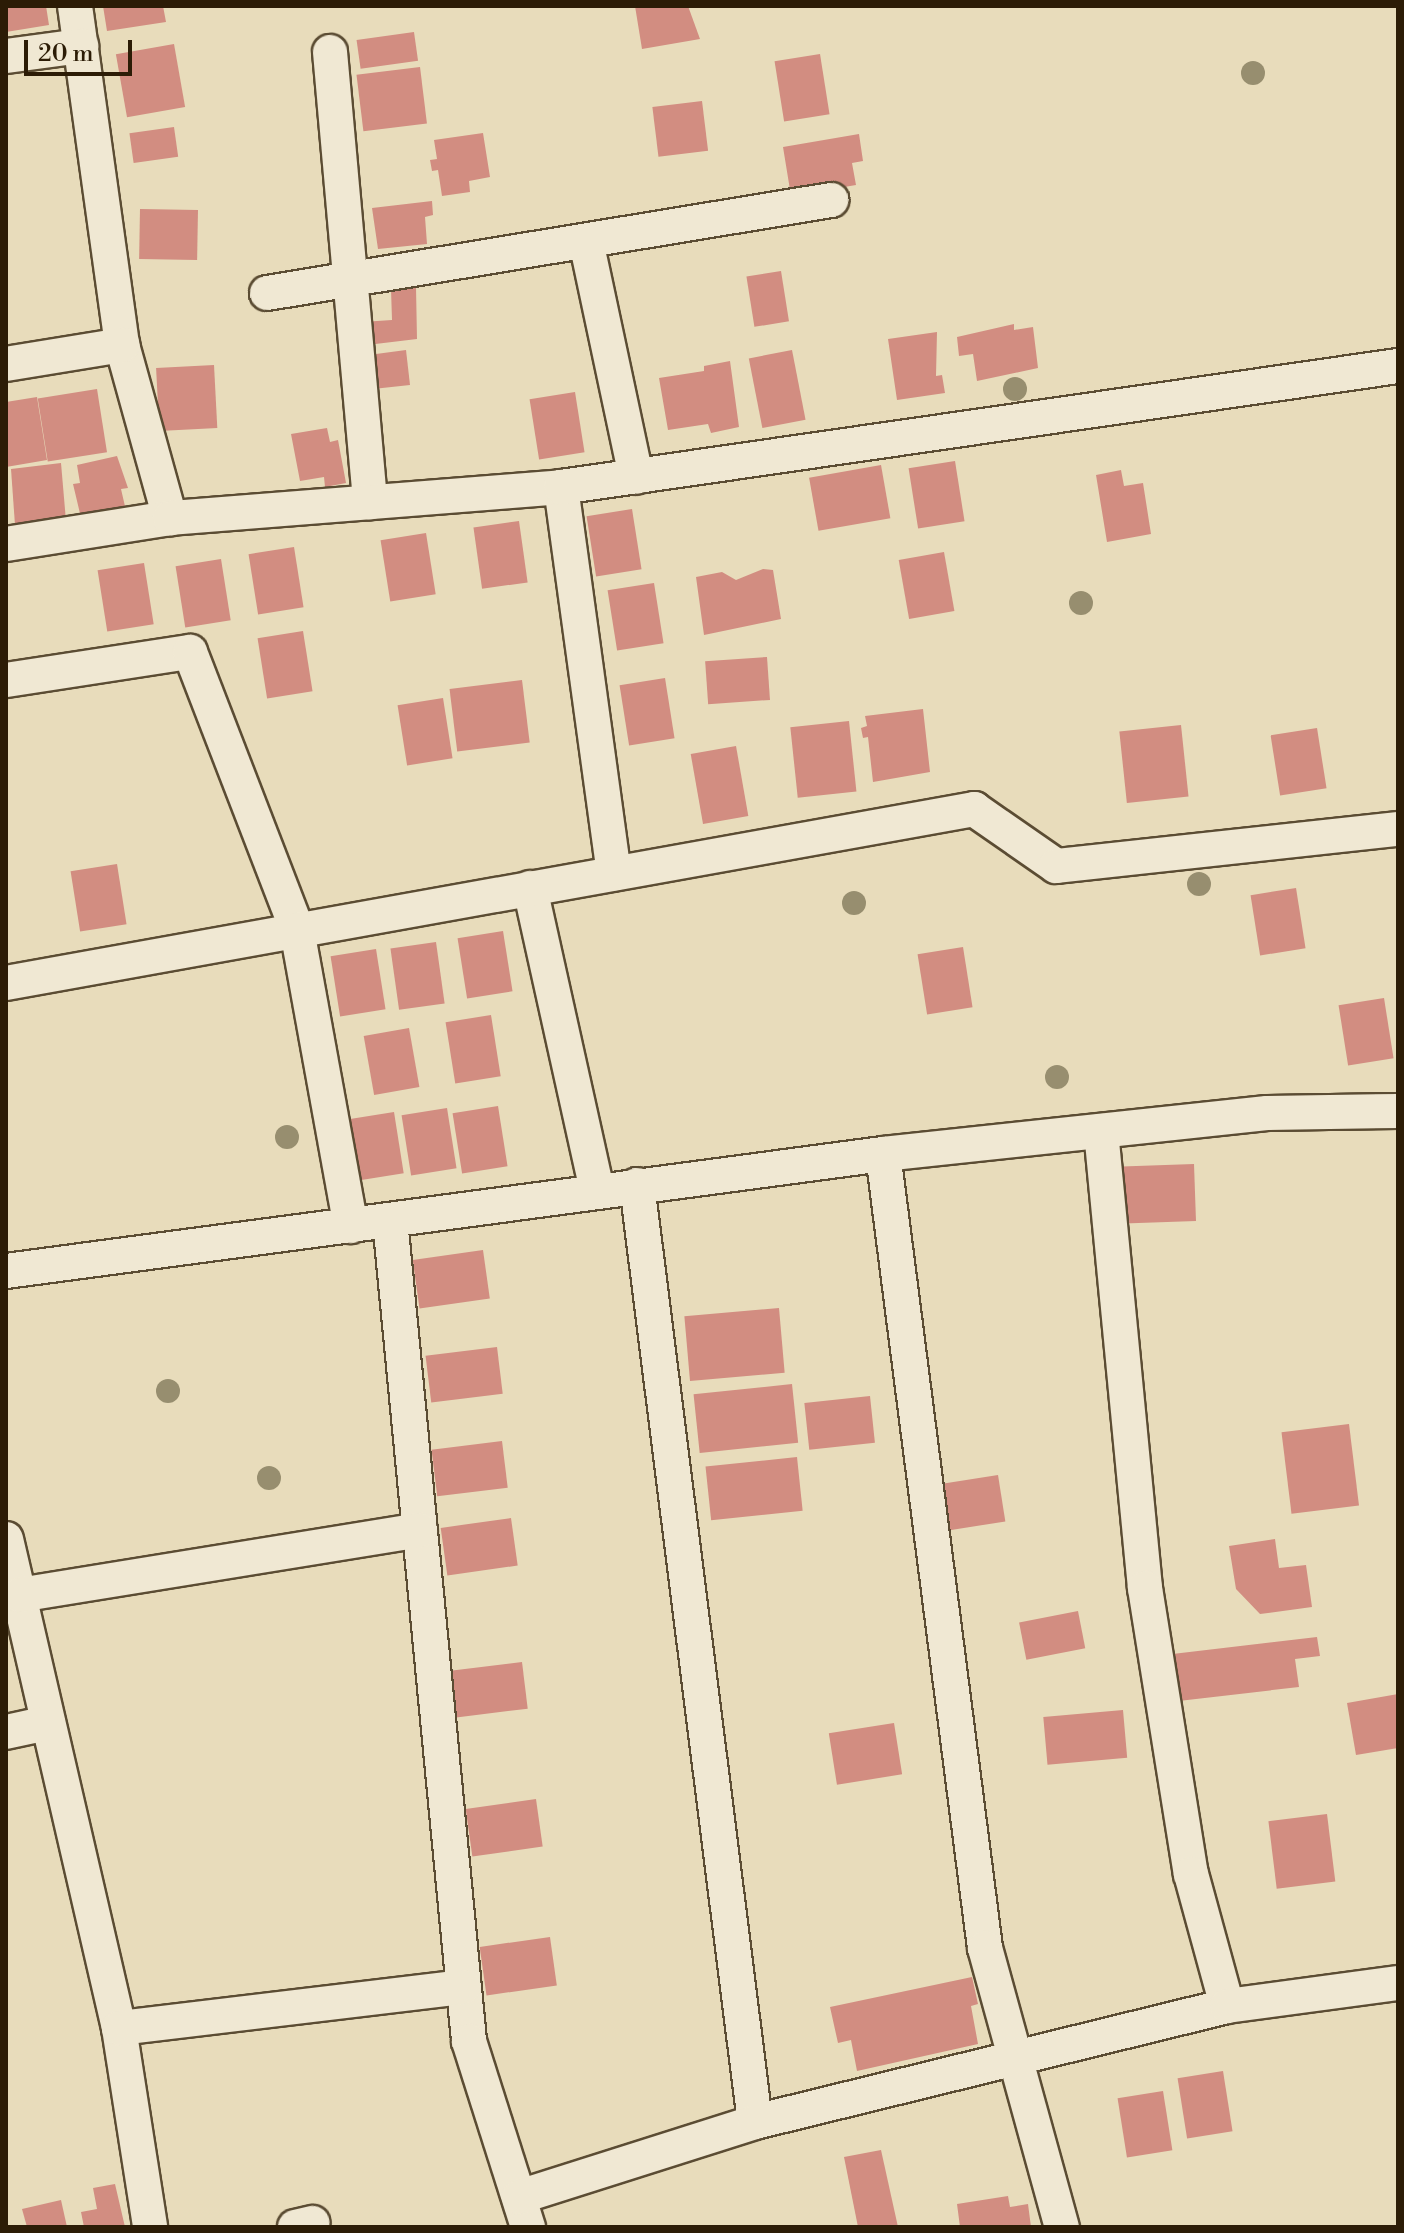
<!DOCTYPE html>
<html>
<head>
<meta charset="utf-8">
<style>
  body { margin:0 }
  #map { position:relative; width:1404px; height:2233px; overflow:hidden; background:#e8dcbb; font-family:"Libre Bodoni",serif }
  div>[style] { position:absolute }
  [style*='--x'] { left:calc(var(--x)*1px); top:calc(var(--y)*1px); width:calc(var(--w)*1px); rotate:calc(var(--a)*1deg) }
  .building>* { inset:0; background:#d28d81; transform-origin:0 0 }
  .roads { filter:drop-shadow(2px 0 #5b4c33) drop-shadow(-2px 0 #5b4c33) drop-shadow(0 2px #5b4c33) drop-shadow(0 -2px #5b4c33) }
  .street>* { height:34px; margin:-17px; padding:0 17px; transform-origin:17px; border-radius:17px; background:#f0e8d3 }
  .trees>* { width:24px; height:24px; margin:-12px; border-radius:50%; background:#978e6f }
  span { translate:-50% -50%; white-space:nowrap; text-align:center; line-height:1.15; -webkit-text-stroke:7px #f0e8d3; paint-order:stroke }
  .frame { position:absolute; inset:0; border:8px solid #2c1c06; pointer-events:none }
  .scale { position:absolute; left:24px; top:40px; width:108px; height:36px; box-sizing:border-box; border:4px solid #2c1c06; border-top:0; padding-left:10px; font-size:24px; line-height:28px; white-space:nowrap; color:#2c1c06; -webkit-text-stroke:6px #f0e8d3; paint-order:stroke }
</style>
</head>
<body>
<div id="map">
  <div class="building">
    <i style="clip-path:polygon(6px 6px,46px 6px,49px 25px,6px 32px)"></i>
    <i style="clip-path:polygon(103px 6px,163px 6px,166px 22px,107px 31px)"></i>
    <i style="clip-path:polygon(635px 6px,688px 6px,700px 39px,642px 49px)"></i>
    <i style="left:414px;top:32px;width:29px;height:58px;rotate:82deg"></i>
    <i style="left:174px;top:44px;width:64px;height:59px;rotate:80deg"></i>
    <i style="left:820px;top:54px;width:61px;height:46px;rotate:81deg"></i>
    <i style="left:420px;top:67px;width:57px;height:64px;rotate:83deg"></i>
    <i style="left:702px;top:101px;width:50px;height:50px;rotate:83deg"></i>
    <i style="left:174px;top:127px;width:30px;height:45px;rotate:82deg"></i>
    <i style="clip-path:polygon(483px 133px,490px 177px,469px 181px,470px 192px,442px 196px,438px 170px,432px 171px,430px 160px,437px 159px,434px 140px)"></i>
    <i style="clip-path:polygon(859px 134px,863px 161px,852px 163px,856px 185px,791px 196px,783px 147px)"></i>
    <i style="clip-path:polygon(432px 201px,433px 215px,425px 217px,427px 244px,378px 249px,372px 208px)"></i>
    <i style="left:140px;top:209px;width:58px;height:50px;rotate:1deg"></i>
    <i style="left:781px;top:271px;width:51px;height:35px;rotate:81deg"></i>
    <i style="clip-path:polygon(416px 287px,417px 339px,367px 345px,362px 322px,392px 320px,391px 289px)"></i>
    <i style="clip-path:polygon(1014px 324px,1014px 330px,1033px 327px,1038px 368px,977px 381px,973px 354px,959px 356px,957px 337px)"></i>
    <i style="clip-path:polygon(937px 332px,936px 376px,942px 375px,945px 393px,897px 400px,888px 339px)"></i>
    <i style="clip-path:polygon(406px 350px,410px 385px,373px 389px,370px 365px,376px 354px)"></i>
    <i style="left:792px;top:350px;width:71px;height:44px;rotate:79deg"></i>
    <i style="clip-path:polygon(730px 361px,739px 427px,711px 433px,708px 424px,668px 430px,659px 378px,704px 371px,704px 366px)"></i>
    <i style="left:214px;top:365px;width:63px;height:58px;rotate:87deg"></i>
    <i style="left:97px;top:389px;width:64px;height:60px;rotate:81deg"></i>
    <i style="left:575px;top:392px;width:61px;height:46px;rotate:81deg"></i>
    <i style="clip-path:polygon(37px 397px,47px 460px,6px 467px,6px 402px)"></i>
    <i style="clip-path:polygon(327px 428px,330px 442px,338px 440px,346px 483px,325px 487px,324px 477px,300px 481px,291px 434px)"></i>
    <i style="clip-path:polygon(117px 456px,128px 488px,121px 489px,127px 515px,82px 522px,73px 484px,80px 483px,77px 465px)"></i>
    <i style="left:955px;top:461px;width:61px;height:47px;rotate:81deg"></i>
    <i style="clip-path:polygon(61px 463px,66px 521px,16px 539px,11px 469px)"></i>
    <i style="left:881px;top:465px;width:54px;height:73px;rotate:80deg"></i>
    <i style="clip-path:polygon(1121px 470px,1124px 486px,1143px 483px,1151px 534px,1107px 542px,1096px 475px)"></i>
    <i style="left:632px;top:509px;width:61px;height:46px;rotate:81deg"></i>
    <i style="left:519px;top:521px;width:62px;height:46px;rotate:82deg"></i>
    <i style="left:426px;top:533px;width:62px;height:46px;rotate:81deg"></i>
    <i style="left:294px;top:547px;width:61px;height:46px;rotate:81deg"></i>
    <i style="left:944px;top:552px;width:60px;height:46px;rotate:80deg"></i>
    <i style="left:221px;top:559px;width:62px;height:46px;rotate:81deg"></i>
    <i style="left:144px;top:563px;width:62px;height:47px;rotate:81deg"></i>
    <i style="clip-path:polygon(763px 569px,773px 570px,781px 619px,704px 635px,696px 577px,722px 572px,736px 580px)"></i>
    <i style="left:654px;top:583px;width:61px;height:47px;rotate:81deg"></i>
    <i style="left:303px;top:631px;width:61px;height:46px;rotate:81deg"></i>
    <i style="left:767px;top:657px;width:43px;height:62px;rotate:86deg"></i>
    <i style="left:665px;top:678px;width:61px;height:46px;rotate:81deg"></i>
    <i style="left:522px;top:680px;width:63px;height:73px;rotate:83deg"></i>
    <i style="left:443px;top:698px;width:61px;height:46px;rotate:81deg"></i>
    <i style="clip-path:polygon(923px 709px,930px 772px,873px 782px,868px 737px,863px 738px,861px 728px,867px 726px,865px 716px)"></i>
    <i style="left:849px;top:721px;width:71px;height:59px;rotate:84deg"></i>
    <i style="left:1181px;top:725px;width:72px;height:62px;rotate:84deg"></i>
    <i style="left:1317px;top:728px;width:61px;height:47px;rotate:81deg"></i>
    <i style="left:736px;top:746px;width:71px;height:46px;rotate:80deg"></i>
    <i style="left:117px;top:864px;width:61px;height:47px;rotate:81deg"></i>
    <i style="left:1296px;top:888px;width:61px;height:46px;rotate:81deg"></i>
    <i style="left:503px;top:931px;width:61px;height:46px;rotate:81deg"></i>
    <i style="left:436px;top:942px;width:62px;height:46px;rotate:82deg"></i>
    <i style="left:963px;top:947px;width:61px;height:46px;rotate:81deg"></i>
    <i style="left:376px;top:949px;width:61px;height:46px;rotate:81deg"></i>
    <i style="left:1384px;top:998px;width:61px;height:46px;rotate:81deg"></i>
    <i style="left:491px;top:1015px;width:62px;height:46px;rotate:81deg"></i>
    <i style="left:409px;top:1028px;width:60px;height:46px;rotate:80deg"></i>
    <i style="left:498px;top:1106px;width:61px;height:46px;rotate:81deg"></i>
    <i style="left:447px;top:1108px;width:61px;height:46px;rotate:81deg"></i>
    <i style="left:394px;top:1112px;width:62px;height:46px;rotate:81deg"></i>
    <i style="left:1194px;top:1164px;width:57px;height:72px;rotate:88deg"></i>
    <i style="left:483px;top:1250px;width:49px;height:71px;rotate:82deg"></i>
    <i style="left:779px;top:1308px;width:65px;height:95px;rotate:85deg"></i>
    <i style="left:497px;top:1347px;width:47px;height:72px;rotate:83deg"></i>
    <i style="left:792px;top:1384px;width:59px;height:99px;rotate:84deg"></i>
    <i style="left:870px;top:1396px;width:47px;height:66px;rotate:84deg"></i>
    <i style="left:1349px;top:1424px;width:82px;height:68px;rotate:83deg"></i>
    <i style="left:502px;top:1441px;width:47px;height:71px;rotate:83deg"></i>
    <i style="left:797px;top:1457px;width:54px;height:92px;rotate:84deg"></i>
    <i style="left:998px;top:1475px;width:47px;height:58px;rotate:81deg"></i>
    <i style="left:511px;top:1518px;width:48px;height:71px;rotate:82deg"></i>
    <i style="clip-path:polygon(1275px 1539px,1279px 1568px,1306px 1565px,1312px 1607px,1260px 1614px,1236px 1589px,1229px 1546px)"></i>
    <i style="left:1078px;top:1611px;width:38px;height:60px;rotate:79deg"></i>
    <i style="clip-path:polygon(1317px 1637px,1320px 1656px,1295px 1659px,1299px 1687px,1170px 1702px,1164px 1655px)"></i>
    <i style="left:522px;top:1662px;width:47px;height:72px;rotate:83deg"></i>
    <i style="clip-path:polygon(1398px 1694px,1398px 1748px,1356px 1755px,1347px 1703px)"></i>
    <i style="left:1123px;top:1710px;width:48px;height:80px;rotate:85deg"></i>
    <i style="left:894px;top:1723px;width:52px;height:66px;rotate:81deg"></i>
    <i style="left:536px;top:1799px;width:48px;height:71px;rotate:82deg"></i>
    <i style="left:1327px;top:1814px;width:68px;height:59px;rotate:83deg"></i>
    <i style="left:550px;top:1937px;width:49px;height:71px;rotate:82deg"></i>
    <i style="clip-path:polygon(972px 1977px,978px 2004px,971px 2006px,978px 2044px,857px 2071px,851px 2040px,838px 2043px,830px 2007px)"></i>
    <i style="left:1223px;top:2071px;width:61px;height:46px;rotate:81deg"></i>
    <i style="left:1163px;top:2091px;width:60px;height:46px;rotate:81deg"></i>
    <i style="clip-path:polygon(881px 2150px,898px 2227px,858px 2227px,844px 2157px)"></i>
    <i style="clip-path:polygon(115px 2184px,125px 2227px,84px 2227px,81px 2212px,97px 2209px,93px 2188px)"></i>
    <i style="clip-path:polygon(1008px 2196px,1010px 2207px,1028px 2204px,1031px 2227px,960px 2227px,957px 2204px)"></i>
    <i style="clip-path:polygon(61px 2200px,67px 2227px,27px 2227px,22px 2209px)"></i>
  </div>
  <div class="roads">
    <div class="street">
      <i style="--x:75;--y:6;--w:342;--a:82.1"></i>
      <i style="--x:122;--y:345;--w:180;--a:74.5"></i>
      <i style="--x:330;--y:52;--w:452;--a:84.9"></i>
      <i style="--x:6;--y:56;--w:76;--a:-7.6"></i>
      <i style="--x:586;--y:241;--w:241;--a:78"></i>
      <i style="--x:267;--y:293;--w:572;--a:-9.36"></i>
      <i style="--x:6;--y:364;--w:118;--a:-9.3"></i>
      <i style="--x:561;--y:487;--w:390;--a:82.2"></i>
      <i style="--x:6;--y:544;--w:166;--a:-9"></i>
      <i style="--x:170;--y:518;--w:392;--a:-4.5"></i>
      <i style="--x:561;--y:487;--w:846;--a:-8.23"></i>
      <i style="--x:6;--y:680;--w:186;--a:-8.7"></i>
      <i style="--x:190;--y:652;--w:298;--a:68.9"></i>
      <i style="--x:297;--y:930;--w:301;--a:79.7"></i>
      <i style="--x:530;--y:888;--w:310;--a:77.5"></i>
      <i style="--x:6;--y:983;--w:984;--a:-10.19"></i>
      <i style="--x:974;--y:809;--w:100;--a:34.8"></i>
      <i style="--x:1056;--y:866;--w:344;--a:-6.2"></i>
      <i style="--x:1101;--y:1131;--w:459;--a:84.5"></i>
      <i style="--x:1145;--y:1588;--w:290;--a:80.9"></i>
      <i style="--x:1191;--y:1874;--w:137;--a:74.7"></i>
      <i style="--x:883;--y:1154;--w:801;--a:82.68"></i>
      <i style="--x:985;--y:1948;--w:289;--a:74.6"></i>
      <i style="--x:637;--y:1185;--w:944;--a:82.82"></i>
      <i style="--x:390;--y:1220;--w:825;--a:84.5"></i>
      <i style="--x:469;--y:2041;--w:195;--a:72.4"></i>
      <i style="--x:6;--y:1271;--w:885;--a:-7.6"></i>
      <i style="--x:883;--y:1154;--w:386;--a:-6.1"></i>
      <i style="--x:1267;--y:1113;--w:131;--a:-0.9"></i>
      <i style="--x:6;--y:1539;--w:502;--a:76.99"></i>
      <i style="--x:119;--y:2028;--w:201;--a:81.1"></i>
      <i style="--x:19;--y:1595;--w:406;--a:-9.2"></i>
      <i style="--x:6;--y:1732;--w:43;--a:-12.1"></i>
      <i style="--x:119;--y:2028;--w:347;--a:-6.8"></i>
      <i style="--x:519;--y:2197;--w:248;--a:-17.6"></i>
      <i style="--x:755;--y:2122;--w:486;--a:-13.8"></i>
      <i style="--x:1227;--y:2006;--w:173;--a:-7.7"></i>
      <i style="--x:295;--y:2227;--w:18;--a:-13"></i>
    </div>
  </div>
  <div class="trees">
    <i style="left:1253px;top:73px"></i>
    <i style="left:1015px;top:389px"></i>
    <i style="left:1081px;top:603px"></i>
    <i style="left:1199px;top:884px"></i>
    <i style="left:854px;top:903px"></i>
    <i style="left:1057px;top:1077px"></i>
    <i style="left:287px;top:1137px"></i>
    <i style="left:168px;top:1391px"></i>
    <i style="left:269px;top:1478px"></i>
  </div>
  <div class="frame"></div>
  <div class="scale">20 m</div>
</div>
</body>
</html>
